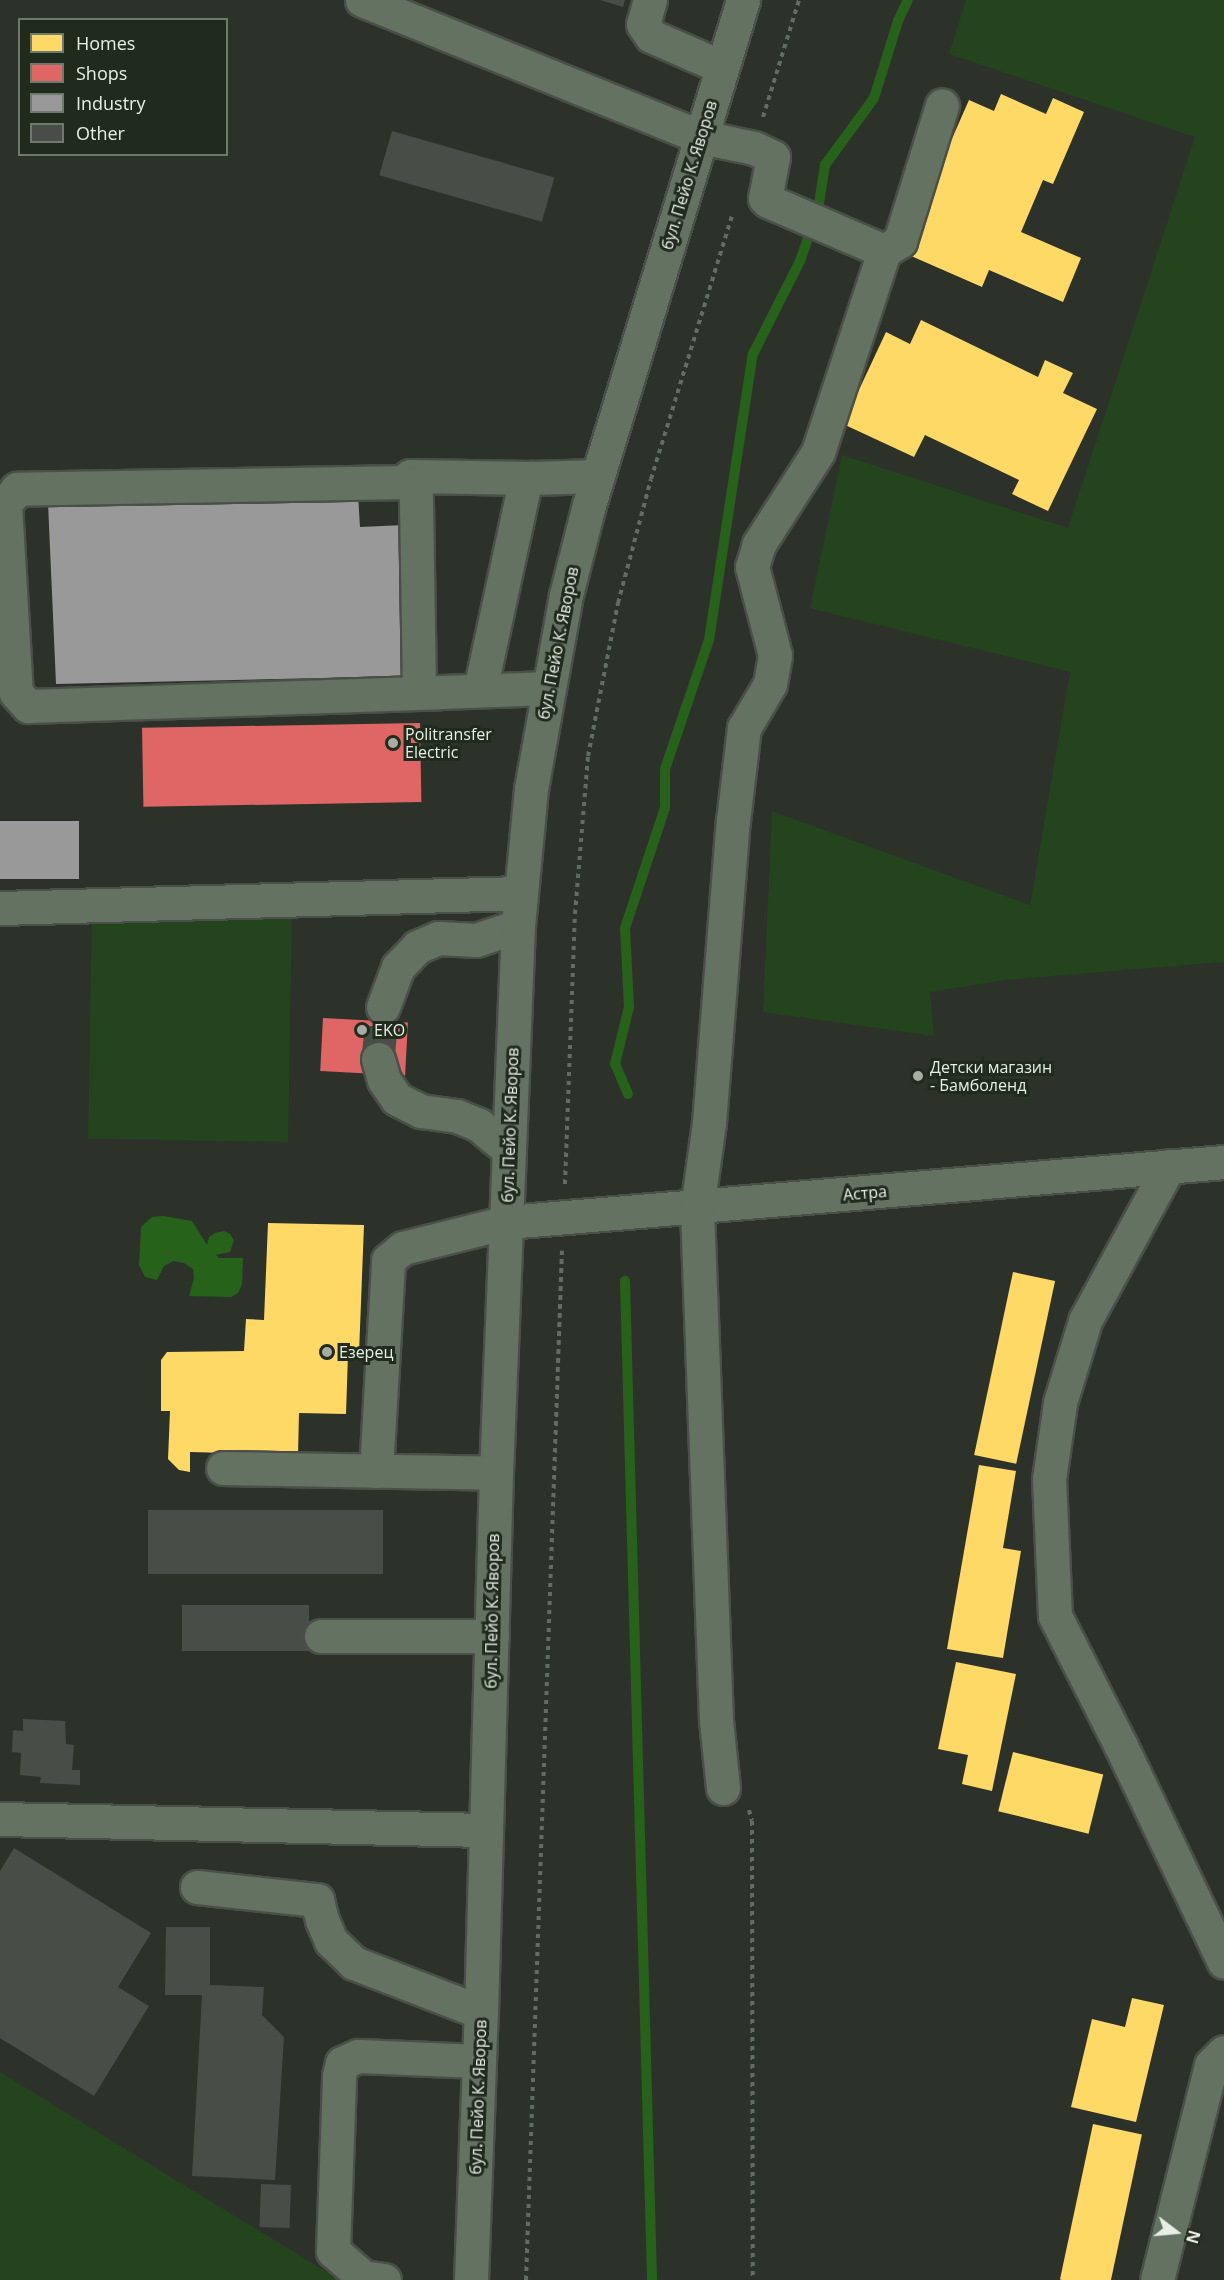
<!DOCTYPE html>
<html>
<head>
<meta charset="utf-8">
<style>
  body { margin:0 }
  #map { position:relative; width:1224px; height:2280px; overflow:hidden; background:#2c322a; font-family:"Open Sans",sans-serif }
  div>[style] { position:absolute }
  [style*='--x'] { left:calc(var(--x)*1px); top:calc(var(--y)*1px); width:calc(var(--w)*1px); rotate:calc(var(--a)*1deg) }
  .green>* { inset:0; background:#23441d; transform-origin:0 0 }
  .water>* { inset:0; background:#26621a }
  .homes>* { inset:0; background:#ffd966; transform-origin:0 0 }
  .shops>* { inset:0; background:#e06666; transform-origin:0 0 }
  .industry>* { inset:0; background:#999; transform-origin:0 0 }
  .stream>* { height:10px; margin:-5px; padding:0 5px; transform-origin:5px; border-radius:5px; background:#26621a }
  .building>* { inset:0; background:#484e47; transform-origin:0 0 }
  .minor-tunnel>* { height:33px; margin-top:-16.5px; transform-origin:0; background:repeating-linear-gradient(90deg,#484e46 0 33px,transparent 0 49px) }
  .path>* { height:4px; margin-top:-2px; transform-origin:0; background:repeating-linear-gradient(90deg,#636c61 0 4.5px,transparent 0 9px) }
  .roads { filter:drop-shadow(2px 0 #4b4f49) drop-shadow(-2px 0 #4b4f49) drop-shadow(0 2px #4b4f49) drop-shadow(0 -2px #4b4f49) }
  .minor>* { height:33px; margin:-16.5px; padding:0 16.5px; transform-origin:16.5px; border-radius:16.5px; background:#647262 }
  .dots>* { width:16px; height:16px; translate:-50% -50%; box-sizing:border-box; border:3px solid #202b1d; border-radius:50% }
  span { translate:-50% -50%; white-space:nowrap; text-align:center; line-height:1.15; -webkit-text-stroke:6px #202b1d; paint-order:stroke }
  .street-label { font-size:16px; color:#e7efe5 }
  .poi-label { font-size:16px; color:#e7efe5 }
  .left { translate:0 -50%; text-align:left }
  .legend { position:absolute; left:18px; top:18px; width:210px; height:138px; box-sizing:border-box; background:#202b1d; border:2px solid #70796d; margin:0; padding:8px 10px; list-style:none; font-size:18px; color:#e7efe5 }
  .legend li { display:flex; align-items:center; gap:12px; height:30px }
  .legend b { width:30px; border:2px solid #70796d }
  .north { position:absolute; left:1146px; top:2202px; width:60px; height:60px; -webkit-text-stroke:4px #202b1d; paint-order:stroke; rotate:106deg; font-size:16px; font-weight:700; line-height:24px; text-align:center; color:#e7efe5 }
  .north::after { content:''; display:block; margin:auto; width:21px; height:27px; background:#e7efe5; clip-path:polygon(50% 0,100% 100%,50% 72%,0 100%) }
</style>
</head>
<body>
<div id="map">
  <div class="green">
    <i style="clip-path:polygon(966px 0,1224px 0,1224px 962px,1005px 980px,930px 992px,934px 1036px,763px 1012px,772px 811px,1030px 905px,1070px 672px,810px 608px,842px 455px,1068px 528px,1195px 137px,949px 54px)"></i>
    <i style="left:292px;top:910px;width:232px;height:200px;rotate:91deg"></i>
    <i style="clip-path:polygon(0 2072px,174px 2179px,340px 2280px,0 2280px)"></i>
  </div>
  <div class="water">
    <i style="clip-path:polygon(163px 1216px,192px 1221px,207px 1245px,209px 1237px,215px 1233px,224px 1231px,230px 1234px,234px 1240px,230px 1252px,216px 1255px,219px 1258px,243px 1258px,242px 1284px,238px 1293px,231px 1297px,189px 1296px,194px 1278px,193px 1269px,184px 1263px,173px 1261px,164px 1266px,157px 1280px,145px 1277px,139px 1265px,141px 1227px,152px 1217px)"></i>
  </div>
  <div class="homes">
    <i style="clip-path:polygon(1001px 94px,1046px 114px,1053px 98px,1084px 112px,1053px 184px,1043px 180px,1021px 232px,1081px 258px,1063px 302px,989px 270px,982px 287px,902px 252px,969px 100px,994px 111px)"></i>
    <i style="clip-path:polygon(921px 320px,1038px 377px,1045px 360px,1073px 373px,1063px 393px,1097px 409px,1048px 511px,1012px 494px,1019px 480px,925px 435px,914px 457px,843px 424px,886px 332px,910px 344px)"></i>
    <i style="clip-path:polygon(268px 1223px,364px 1225px,359px 1354px,348px 1354px,346px 1414px,299px 1413px,298px 1455px,190px 1452px,190px 1472px,179px 1470px,168px 1459px,170px 1411px,161px 1411px,161px 1360px,167px 1352px,244px 1351px,246px 1319px,264px 1320px)"></i>
    <i style="left:1013px;top:1272px;width:43px;height:187px;rotate:12deg"></i>
    <i style="clip-path:polygon(979px 1465px,1016px 1471px,1003px 1548px,1021px 1551px,1003px 1658px,947px 1649px)"></i>
    <i style="clip-path:polygon(956px 1662px,1016px 1674px,992px 1791px,962px 1784px,968px 1755px,938px 1749px)"></i>
    <i style="left:1013px;top:1752px;width:93px;height:61px;rotate:14deg"></i>
    <i style="clip-path:polygon(1132px 1998px,1164px 2005px,1136px 2122px,1071px 2107px,1092px 2019px,1125px 2027px)"></i>
    <i style="left:1093px;top:2124px;width:50px;height:159px;rotate:12deg"></i>
  </div>
  <div class="shops">
    <i style="left:420px;top:723px;width:79px;height:278px;rotate:89deg"></i>
    <i style="left:323px;top:1018px;width:85px;height:53px;rotate:3deg"></i>
  </div>
  <div class="industry">
    <i style="clip-path:polygon(358px 494px,360px 527px,405px 525px,411px 676px,56px 684px,48px 503px)"></i>
    <i style="left:79px;top:821px;width:58px;height:79px;rotate:90deg"></i>
  </div>
  <div class="stream">
    <i style="--x:628;--y:1094;--w:33;--a:-113"></i>
    <i style="--x:615;--y:1064;--w:59;--a:-76.2"></i>
    <i style="--x:629;--y:1007;--w:79;--a:-92.9"></i>
    <i style="--x:625;--y:928;--w:126;--a:-71.6"></i>
    <i style="--x:665;--y:808;--w:39;--a:-90"></i>
    <i style="--x:665;--y:769;--w:136;--a:-71.2"></i>
    <i style="--x:709;--y:640;--w:289;--a:-81.3"></i>
    <i style="--x:753;--y:354;--w:104;--a:-63.2"></i>
    <i style="--x:800;--y:261;--w:54;--a:-70.6"></i>
    <i style="--x:818;--y:210;--w:46;--a:-81.2"></i>
    <i style="--x:825;--y:165;--w:83;--a:-53.8"></i>
    <i style="--x:874;--y:98;--w:81;--a:-72.7"></i>
    <i style="--x:898;--y:21;--w:23;--a:-65"></i>
    <i style="--x:625;--y:1281;--w:999;--a:88.45"></i>
  </div>
  <div class="building">
    <i style="clip-path:polygon(600px 0,625px 0,623px 7px)"></i>
    <i style="left:392px;top:131px;width:169px;height:46px;rotate:16deg"></i>
    <i style="left:148px;top:1510px;width:235px;height:64px"></i>
    <i style="left:182px;top:1605px;width:127px;height:46px"></i>
    <i style="clip-path:polygon(23px 1719px,65px 1721px,66px 1744px,74px 1745px,72px 1770px,80px 1770px,80px 1785px,40px 1783px,41px 1777px,20px 1775px,21px 1753px,12px 1752px,13px 1730px,23px 1731px)"></i>
    <i style="clip-path:polygon(14px 1848px,151px 1933px,118px 1987px,149px 2006px,94px 2096px,0 2038px,0 1871px)"></i>
    <i style="clip-path:polygon(166px 1927px,210px 1927px,210px 1985px,264px 1987px,262px 2015px,284px 2037px,275px 2180px,192px 2176px,202px 1995px,165px 1995px)"></i>
    <i style="left:261px;top:2184px;width:30px;height:43px;rotate:2deg"></i>
  </div>
  <div class="minor-tunnel">
    <i style="--x:378;--y:1059;--w:52;--a:-84.5"></i>
  </div>
  <div class="path">
    <i style="--x:763;--y:117;--w:122;--a:-72.9"></i>
    <i style="--x:565;--y:1184;--w:270;--a:-87.9"></i>
    <i style="--x:575;--y:914;--w:159;--a:-85.3"></i>
    <i style="--x:588;--y:756;--w:156;--a:-78.9"></i>
    <i style="--x:618;--y:603;--w:128;--a:-75.1"></i>
    <i style="--x:651;--y:479;--w:278;--a:-72.9"></i>
    <i style="--x:749;--y:1810;--w:11;--a:75"></i>
    <i style="--x:752;--y:1821;--w:459;--a:89.9"></i>
    <i style="--x:526;--y:2280;--w:1030;--a:-88"></i>
  </div>
  <div class="roads">
    <div class="minor">
      <i style="--x:362;--y:0;--w:366;--a:22"></i>
      <i style="--x:701;--y:137;--w:54;--a:11.7"></i>
      <i style="--x:754;--y:148;--w:21;--a:25"></i>
      <i style="--x:773;--y:157;--w:42;--a:101"></i>
      <i style="--x:765;--y:198;--w:4;--a:45"></i>
      <i style="--x:768;--y:201;--w:126;--a:23.3"></i>
      <i style="--x:650;--y:0;--w:25;--a:106"></i>
      <i style="--x:643;--y:24;--w:14;--a:56"></i>
      <i style="--x:651;--y:36;--w:77;--a:23.6"></i>
      <i style="--x:406;--y:482;--w:7;--a:-56"></i>
      <i style="--x:410;--y:476;--w:121;--a:0.9"></i>
      <i style="--x:480;--y:690;--w:209;--a:-77.8"></i>
      <i style="--x:524;--y:486;--w:11;--a:-49"></i>
      <i style="--x:531;--y:478;--w:67;--a:-1.7"></i>
      <i style="--x:419;--y:692;--w:199;--a:-90.9"></i>
      <i style="--x:416;--y:493;--w:15;--a:-132"></i>
      <i style="--x:406;--y:482;--w:389;--a:179"></i>
      <i style="--x:17;--y:489;--w:19;--a:129"></i>
      <i style="--x:5;--y:504;--w:189;--a:86.7"></i>
      <i style="--x:16;--y:693;--w:18;--a:47"></i>
      <i style="--x:28;--y:706;--w:413;--a:-1.9"></i>
      <i style="--x:441;--y:692;--w:107;--a:-2.1"></i>
      <i style="--x:0;--y:908;--w:520;--a:-1.65"></i>
      <i style="--x:383;--y:1007;--w:43;--a:-69.4"></i>
      <i style="--x:398;--y:967;--w:28;--a:-46"></i>
      <i style="--x:417;--y:947;--w:23;--a:-23"></i>
      <i style="--x:438;--y:938;--w:38;--a:3"></i>
      <i style="--x:476;--y:940;--w:44;--a:-18.4"></i>
      <i style="--x:378;--y:1059;--w:22;--a:74"></i>
      <i style="--x:384;--y:1080;--w:23;--a:56"></i>
      <i style="--x:397;--y:1099;--w:27;--a:27"></i>
      <i style="--x:421;--y:1111;--w:36;--a:8"></i>
      <i style="--x:457;--y:1116;--w:24;--a:22"></i>
      <i style="--x:479;--y:1125;--w:39;--a:40"></i>
      <i style="--x:1169;--y:1166;--w:176;--a:118.5"></i>
      <i style="--x:1085;--y:1321;--w:86;--a:107"></i>
      <i style="--x:1060;--y:1403;--w:77;--a:98.2"></i>
      <i style="--x:1049;--y:1479;--w:137;--a:87.5"></i>
      <i style="--x:1055;--y:1616;--w:146;--a:63.1"></i>
      <i style="--x:1121;--y:1746;--w:239;--a:64.5"></i>
      <i style="--x:223;--y:1468;--w:273;--a:1"></i>
      <i style="--x:376;--y:1471;--w:211;--a:-86.7"></i>
      <i style="--x:388;--y:1260;--w:19;--a:-39"></i>
      <i style="--x:403;--y:1248;--w:107;--a:-14"></i>
      <i style="--x:507;--y:1222;--w:720;--a:-4.78"></i>
      <i style="--x:321;--y:1636;--w:171;--a:0"></i>
      <i style="--x:723;--y:1788;--w:68;--a:-95.9"></i>
      <i style="--x:716;--y:1720;--w:512;--a:-92.13"></i>
      <i style="--x:697;--y:1208;--w:86;--a:-82"></i>
      <i style="--x:709;--y:1123;--w:303;--a:-85.5"></i>
      <i style="--x:733;--y:821;--w:94;--a:-83.3"></i>
      <i style="--x:744;--y:728;--w:51;--a:-59.4"></i>
      <i style="--x:770;--y:684;--w:29;--a:-80"></i>
      <i style="--x:775;--y:655;--w:91;--a:-104.6"></i>
      <i style="--x:752;--y:567;--w:24;--a:-73"></i>
      <i style="--x:759;--y:544;--w:109;--a:-57.3"></i>
      <i style="--x:818;--y:452;--w:212;--a:-71.8"></i>
      <i style="--x:884;--y:251;--w:19;--a:-32"></i>
      <i style="--x:900;--y:241;--w:142;--a:-72.8"></i>
      <i style="--x:0;--y:1819;--w:486;--a:1.3"></i>
      <i style="--x:197;--y:1887;--w:121;--a:6.2"></i>
      <i style="--x:317;--y:1900;--w:21;--a:76"></i>
      <i style="--x:322;--y:1920;--w:23;--a:67"></i>
      <i style="--x:331;--y:1941;--w:32;--a:44"></i>
      <i style="--x:354;--y:1963;--w:136;--a:21.1"></i>
      <i style="--x:384;--y:2280;--w:21;--a:-172"></i>
      <i style="--x:363;--y:2277;--w:40;--a:-139"></i>
      <i style="--x:333;--y:2251;--w:175;--a:-88"></i>
      <i style="--x:339;--y:2076;--w:13;--a:-77"></i>
      <i style="--x:342;--y:2063;--w:17;--a:-24"></i>
      <i style="--x:358;--y:2056;--w:121;--a:2.4"></i>
      <i style="--x:471;--y:2280;--w:268;--a:-87.9"></i>
      <i style="--x:481;--y:2012;--w:539;--a:-88.41"></i>
      <i style="--x:496;--y:1473;--w:547;--a:-87.7"></i>
      <i style="--x:518;--y:926;--w:138;--a:-84.6"></i>
      <i style="--x:531;--y:789;--w:197;--a:-79.8"></i>
      <i style="--x:566;--y:595;--w:93;--a:-75.7"></i>
      <i style="--x:589;--y:505;--w:528;--a:-73.04"></i>
      <i style="--x:1157;--y:2280;--w:222;--a:-75.9"></i>
      <i style="--x:1211;--y:2065;--w:18;--a:-45"></i>
    </div>
  </div>
  <div class="dots">
    <i style="left:393px;top:743px;background:#a6ada4"></i>
    <i style="left:362px;top:1030px;background:#a6ada4"></i>
    <i style="left:918px;top:1076px;background:#a6ada4"></i>
    <i style="left:327px;top:1352px;background:#a6ada4"></i>
  </div>
  <div class="street-label">
    <span style="left:689px;top:175px;rotate:-73deg">бул. Пейо К. Яворов</span>
    <span style="left:558px;top:643px;rotate:-79deg">бул. Пейо К. Яворов</span>
    <span style="left:510px;top:1125px;rotate:-88deg">бул. Пейо К. Яворов</span>
    <span style="left:865px;top:1193px;rotate:-5deg">Астра</span>
    <span style="left:492px;top:1611px;rotate:-89deg">бул. Пейо К. Яворов</span>
    <span style="left:478px;top:2097px;rotate:-88deg">бул. Пейо К. Яворов</span>
  </div>
  <div class="poi-label">
    <span class="left" style="left:405px;top:743px">Politransfer<br>Electric</span>
    <span class="left" style="left:374px;top:1030px">EKO</span>
    <span class="left" style="left:930px;top:1076px">Детски магазин<br>- Бамболенд</span>
    <span class="left" style="left:339px;top:1352px">Езерец</span>
  </div>
  <ul class="legend">
  <li><b style="height:16px;background:#ffd966"></b>Homes</li>
  <li><b style="height:16px;background:#e06666"></b>Shops</li>
  <li><b style="height:16px;background:#999"></b>Industry</li>
  <li><b style="height:16px;background:#484e47"></b>Other</li>
  </ul>
  <div class="north">N</div>
</div>
</body>
</html>
